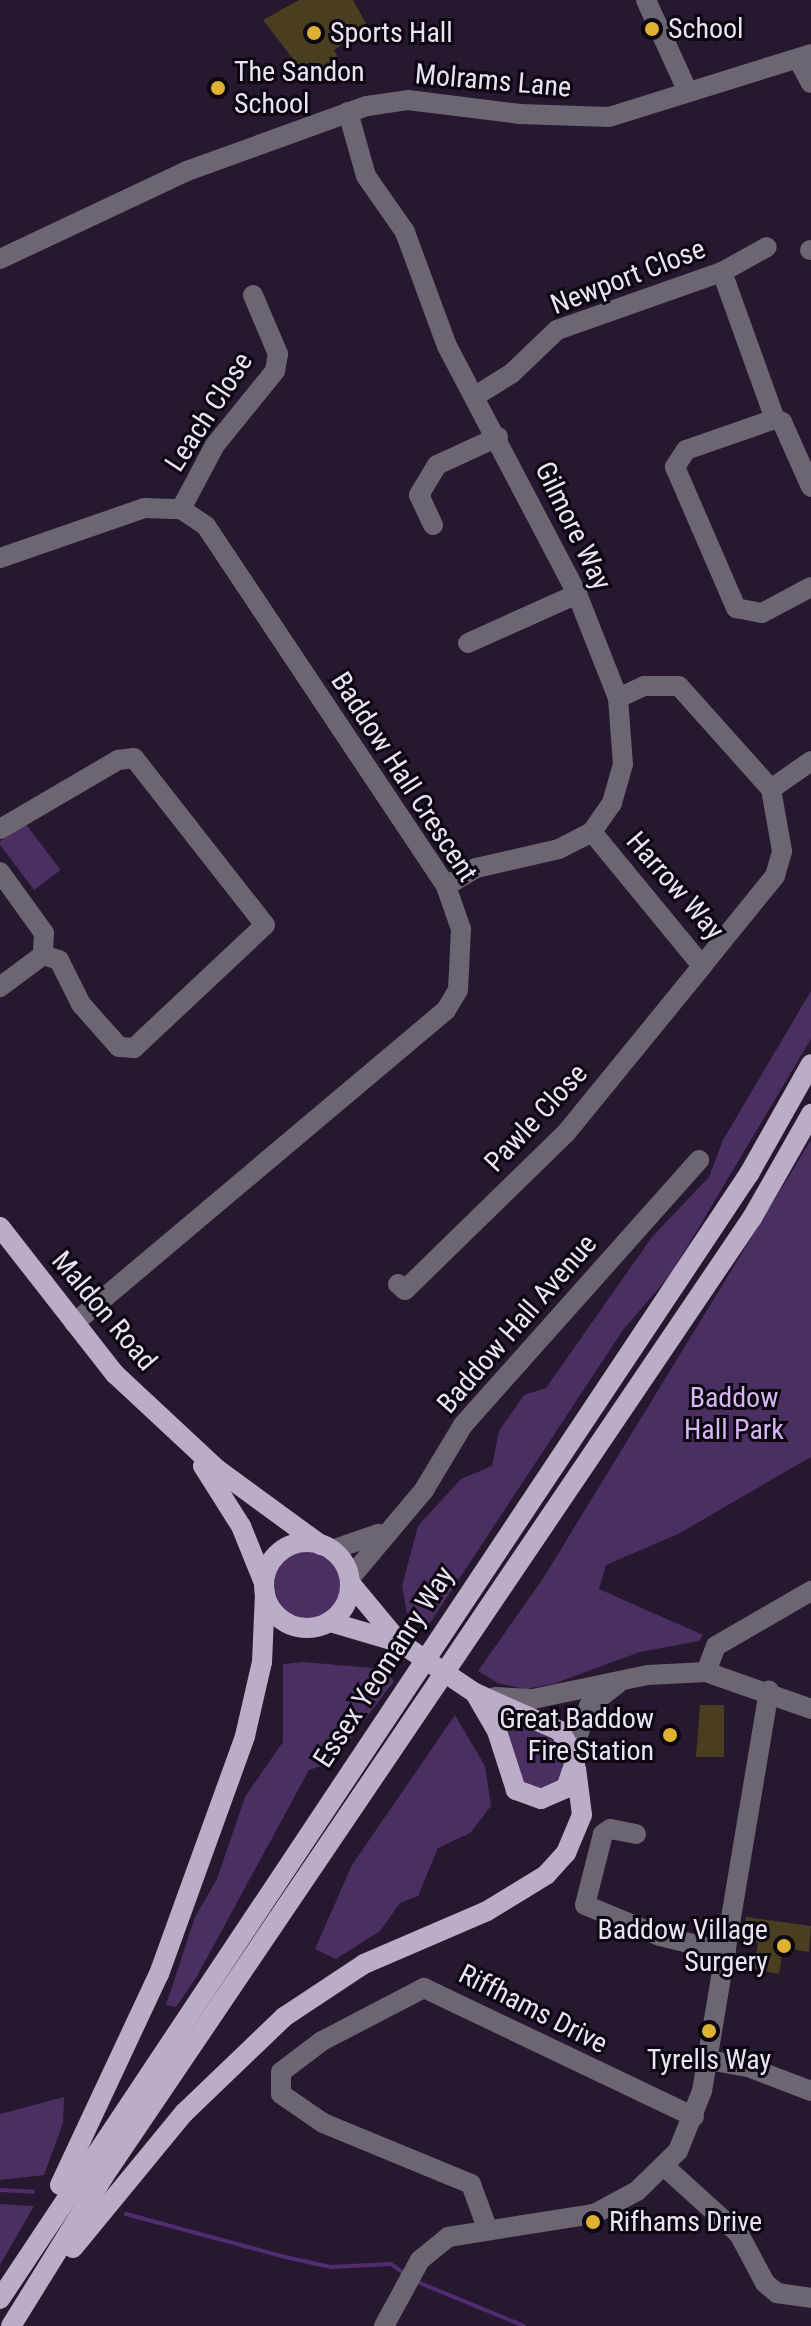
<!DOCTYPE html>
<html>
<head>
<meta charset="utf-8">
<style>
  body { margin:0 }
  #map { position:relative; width:811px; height:2326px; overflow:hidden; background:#25182f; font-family:"Roboto Condensed",sans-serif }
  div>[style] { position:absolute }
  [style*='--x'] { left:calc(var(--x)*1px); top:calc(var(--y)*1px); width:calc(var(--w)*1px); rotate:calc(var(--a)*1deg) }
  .green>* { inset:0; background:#4b2f62; transform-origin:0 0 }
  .round { border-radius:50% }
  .stream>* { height:4px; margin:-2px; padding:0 2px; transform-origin:2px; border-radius:2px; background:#522b70 }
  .building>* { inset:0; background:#4a3e21 }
  .minor>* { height:20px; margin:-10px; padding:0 10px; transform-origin:10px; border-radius:10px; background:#6c6572 }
  .major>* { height:20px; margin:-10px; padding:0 10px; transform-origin:10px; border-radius:10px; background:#bbadc8 }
  .major>.ring { margin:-10px; padding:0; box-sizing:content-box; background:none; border:20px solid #bbadc8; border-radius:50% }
  .major-bridge>* { height:20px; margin:-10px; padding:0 10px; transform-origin:10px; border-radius:10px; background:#bbadc8 }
  .dots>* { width:22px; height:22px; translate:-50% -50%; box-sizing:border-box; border:4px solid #0b0610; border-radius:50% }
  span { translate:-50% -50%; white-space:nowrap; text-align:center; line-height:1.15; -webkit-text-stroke:6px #0b0610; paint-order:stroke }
  .poi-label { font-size:28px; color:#ebe3f3 }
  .left { translate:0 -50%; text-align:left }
  .right { translate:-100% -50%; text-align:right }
  .street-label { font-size:28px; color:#ebe3f3 }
  .park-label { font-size:28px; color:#d6b7f3 }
</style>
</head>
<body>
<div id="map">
  <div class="green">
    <i style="left:25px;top:823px;width:59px;height:33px;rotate:53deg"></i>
    <i style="clip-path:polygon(811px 991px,811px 1039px,671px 1274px,623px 1330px,428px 1626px,407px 1613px,402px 1586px,418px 1526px,461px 1479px,492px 1466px,499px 1431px,524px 1395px,546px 1388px,652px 1237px,709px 1177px,723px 1140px)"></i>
    <i style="clip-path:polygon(811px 1140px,811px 1457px,678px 1534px,606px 1565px,599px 1589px,703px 1635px,699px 1641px,640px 1652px,553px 1684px,525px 1689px,498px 1683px,478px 1671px,544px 1577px)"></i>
    <i class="round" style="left:274px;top:1551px;width:68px;height:68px"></i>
    <i style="clip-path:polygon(303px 1662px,385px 1669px,394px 1681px,333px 1762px,309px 1770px,196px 1978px,176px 2007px,166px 2005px,195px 1917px,217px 1879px,245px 1797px,283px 1742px,283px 1664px)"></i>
    <i style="clip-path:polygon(499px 1709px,558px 1743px,566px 1760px,557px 1783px,543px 1790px,522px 1785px)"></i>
    <i style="clip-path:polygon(455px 1715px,485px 1766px,491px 1806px,470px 1833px,438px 1848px,418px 1896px,400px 1903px,380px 1931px,336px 1959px,315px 1949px,352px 1865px)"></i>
    <i style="clip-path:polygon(64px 2097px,63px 2123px,44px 2175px,0 2180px,0 2114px)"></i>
    <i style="clip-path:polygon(0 2204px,34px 2206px,0 2265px)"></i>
  </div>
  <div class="stream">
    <i style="--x:0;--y:2190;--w:33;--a:3"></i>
    <i style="--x:126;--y:2214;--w:165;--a:15.1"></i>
    <i style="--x:285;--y:2257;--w:47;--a:12.3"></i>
    <i style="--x:331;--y:2267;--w:60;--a:-2.9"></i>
    <i style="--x:391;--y:2264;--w:17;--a:36"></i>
    <i style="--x:415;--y:2281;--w:118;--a:22.4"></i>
  </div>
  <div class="building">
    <i style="clip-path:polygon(299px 0,353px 0,368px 27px,334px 50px,339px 59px,307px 77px,263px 20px)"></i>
    <i style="clip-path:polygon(700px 1705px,724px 1705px,724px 1757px,696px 1757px)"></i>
    <i style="clip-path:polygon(746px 1917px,811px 1926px,809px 1952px,783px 1948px,779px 1974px,753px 1969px,758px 1943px,742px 1941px)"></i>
  </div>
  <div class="minor">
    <i style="--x:646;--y:0;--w:101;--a:65.5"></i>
    <i style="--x:798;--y:59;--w:27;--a:62"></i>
    <i style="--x:348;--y:112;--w:66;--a:74.3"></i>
    <i style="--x:366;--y:176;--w:68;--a:55.1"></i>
    <i style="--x:405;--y:232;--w:121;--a:69.8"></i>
    <i style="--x:447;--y:346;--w:280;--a:62.3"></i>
    <i style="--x:577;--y:594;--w:112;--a:68.5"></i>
    <i style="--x:618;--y:698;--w:66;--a:85.7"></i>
    <i style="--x:623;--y:764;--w:41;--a:105.8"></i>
    <i style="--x:612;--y:803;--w:35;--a:125"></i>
    <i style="--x:592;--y:832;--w:37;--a:153"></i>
    <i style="--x:559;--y:849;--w:85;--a:167.1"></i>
    <i style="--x:476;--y:868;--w:35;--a:149"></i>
    <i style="--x:810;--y:250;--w:1;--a:0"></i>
    <i style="--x:0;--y:259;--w:207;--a:-25.2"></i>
    <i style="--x:187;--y:171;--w:191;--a:-19.9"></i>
    <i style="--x:367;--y:106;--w:41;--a:-8.3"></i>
    <i style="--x:408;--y:100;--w:113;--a:7.1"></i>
    <i style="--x:520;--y:114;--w:89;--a:1.9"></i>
    <i style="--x:609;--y:117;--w:212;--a:-17.3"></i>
    <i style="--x:722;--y:272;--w:156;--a:70.2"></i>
    <i style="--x:477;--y:395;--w:40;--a:-32"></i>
    <i style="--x:511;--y:374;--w:64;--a:-43.7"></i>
    <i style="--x:557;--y:330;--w:175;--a:-19.4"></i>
    <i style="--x:722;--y:272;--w:51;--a:-29.1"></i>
    <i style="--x:811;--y:487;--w:71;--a:-114"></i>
    <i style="--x:782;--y:422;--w:8;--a:-157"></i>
    <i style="--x:775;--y:419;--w:94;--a:160.8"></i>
    <i style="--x:686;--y:450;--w:20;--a:123"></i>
    <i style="--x:675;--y:467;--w:154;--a:66.6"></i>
    <i style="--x:736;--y:608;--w:26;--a:11"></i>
    <i style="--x:762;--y:613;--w:55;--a:-28"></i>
    <i style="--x:181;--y:509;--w:72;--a:-62"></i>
    <i style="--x:215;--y:445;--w:95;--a:-51"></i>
    <i style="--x:275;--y:371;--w:17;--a:-80"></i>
    <i style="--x:278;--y:354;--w:64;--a:-113"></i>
    <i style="--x:433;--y:525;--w:33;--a:-115"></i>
    <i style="--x:419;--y:495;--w:35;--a:-59"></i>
    <i style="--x:437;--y:465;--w:67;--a:-24.7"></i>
    <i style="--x:0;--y:558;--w:152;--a:-19.1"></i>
    <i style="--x:144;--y:508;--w:37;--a:2"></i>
    <i style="--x:181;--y:509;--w:30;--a:34"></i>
    <i style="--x:206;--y:526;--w:433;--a:56.3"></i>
    <i style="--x:446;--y:886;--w:46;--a:70.8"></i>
    <i style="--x:461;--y:929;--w:61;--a:92.8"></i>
    <i style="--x:458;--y:990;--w:23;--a:121"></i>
    <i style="--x:446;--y:1010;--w:486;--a:139.9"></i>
    <i style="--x:468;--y:643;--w:120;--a:-24.2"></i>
    <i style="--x:771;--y:789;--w:49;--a:-35"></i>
    <i style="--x:0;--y:829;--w:137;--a:-30.3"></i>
    <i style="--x:118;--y:760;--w:16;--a:-7"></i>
    <i style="--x:134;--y:758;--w:212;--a:51.9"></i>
    <i style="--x:265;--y:925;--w:180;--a:136.8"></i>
    <i style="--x:134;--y:1048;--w:15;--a:-176"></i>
    <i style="--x:119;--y:1047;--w:57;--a:-131.5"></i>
    <i style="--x:81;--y:1004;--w:49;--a:-116.6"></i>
    <i style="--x:59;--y:960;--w:17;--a:-163"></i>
    <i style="--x:592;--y:832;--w:173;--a:50.6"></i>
    <i style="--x:702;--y:966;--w:116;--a:-51"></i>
    <i style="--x:775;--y:876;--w:26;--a:-74"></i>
    <i style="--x:782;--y:851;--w:63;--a:-100.1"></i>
    <i style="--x:771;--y:789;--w:138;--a:-131.8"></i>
    <i style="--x:679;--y:686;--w:35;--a:180"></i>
    <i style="--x:644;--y:686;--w:29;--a:155"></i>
    <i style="--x:0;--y:872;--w:75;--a:54.2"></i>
    <i style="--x:44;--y:933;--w:22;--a:93"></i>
    <i style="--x:43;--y:955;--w:54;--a:143.3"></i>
    <i style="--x:398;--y:1284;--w:9;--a:41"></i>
    <i style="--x:405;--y:1290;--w:225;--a:-44.3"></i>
    <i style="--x:566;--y:1133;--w:215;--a:-50.8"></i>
    <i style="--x:332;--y:1550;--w:49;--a:-19.2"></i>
    <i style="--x:350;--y:1578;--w:115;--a:-49.9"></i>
    <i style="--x:424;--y:1490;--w:76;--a:-59"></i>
    <i style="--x:463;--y:1425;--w:355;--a:-48.3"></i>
    <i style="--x:706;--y:1672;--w:28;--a:-69"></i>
    <i style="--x:716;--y:1646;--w:110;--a:-30.1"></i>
    <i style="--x:495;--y:1697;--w:38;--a:3"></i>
    <i style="--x:533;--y:1699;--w:117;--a:-11.8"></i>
    <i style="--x:648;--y:1675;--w:58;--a:-3"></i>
    <i style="--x:706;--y:1672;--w:111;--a:19.4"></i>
    <i style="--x:573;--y:1748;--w:45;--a:-69.1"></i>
    <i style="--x:589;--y:1706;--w:36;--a:-38"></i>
    <i style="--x:636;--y:1834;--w:26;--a:-169"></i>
    <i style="--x:610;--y:1829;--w:9;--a:144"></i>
    <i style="--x:603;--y:1834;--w:73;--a:104.2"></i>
    <i style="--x:585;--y:1905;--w:81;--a:22.5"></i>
    <i style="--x:660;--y:1936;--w:68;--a:13.6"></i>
    <i style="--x:708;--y:2060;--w:41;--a:9.9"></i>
    <i style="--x:748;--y:2067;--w:67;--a:20.9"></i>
    <i style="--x:665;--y:2167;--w:100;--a:42.2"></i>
    <i style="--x:739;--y:2234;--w:55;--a:62"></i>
    <i style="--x:765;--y:2283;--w:16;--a:40"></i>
    <i style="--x:777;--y:2293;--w:34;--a:8"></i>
    <i style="--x:487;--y:2228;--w:47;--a:-110"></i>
    <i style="--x:471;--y:2184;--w:160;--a:-157.6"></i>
    <i style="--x:323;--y:2123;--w:51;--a:-145.4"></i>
    <i style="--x:281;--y:2094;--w:22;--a:-90"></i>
    <i style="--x:281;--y:2072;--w:51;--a:-37.1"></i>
    <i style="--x:322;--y:2041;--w:115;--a:-27.5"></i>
    <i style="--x:424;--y:1988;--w:299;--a:25.5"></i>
    <i style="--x:384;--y:2326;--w:75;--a:-61.4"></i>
    <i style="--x:420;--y:2260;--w:36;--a:-39"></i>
    <i style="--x:448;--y:2237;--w:148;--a:-9"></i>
    <i style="--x:594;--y:2214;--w:49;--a:-28.1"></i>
    <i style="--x:637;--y:2191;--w:57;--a:-44.3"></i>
    <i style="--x:678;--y:2151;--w:65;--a:-68.2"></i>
    <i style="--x:702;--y:2091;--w:406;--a:-80.5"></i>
  </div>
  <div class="major">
    <i style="--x:0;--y:1227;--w:187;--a:52"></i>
    <i style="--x:115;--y:1374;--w:139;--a:43"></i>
    <i style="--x:217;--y:1469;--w:129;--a:36.2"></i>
    <i style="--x:203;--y:1466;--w:71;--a:57.7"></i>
    <i style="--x:241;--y:1526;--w:61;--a:68"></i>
    <i class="ring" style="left:264px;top:1542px;width:66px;height:66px"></i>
    <i style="--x:350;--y:1583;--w:77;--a:50.3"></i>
    <i style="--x:330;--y:1622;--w:68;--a:16.3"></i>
    <i style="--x:475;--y:1693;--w:93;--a:24.1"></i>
    <i style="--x:560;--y:1731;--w:32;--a:60"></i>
    <i style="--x:576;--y:1759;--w:31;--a:109"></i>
    <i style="--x:566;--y:1788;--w:27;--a:156"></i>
    <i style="--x:541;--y:1799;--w:27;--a:-160"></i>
    <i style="--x:516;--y:1790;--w:62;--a:-107.9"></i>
    <i style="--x:497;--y:1731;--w:44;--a:-120.1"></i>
    <i style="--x:60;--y:2185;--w:233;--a:-64.9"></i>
    <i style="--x:159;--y:1974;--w:253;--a:-70.1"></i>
    <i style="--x:245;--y:1736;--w:76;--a:-77.1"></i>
    <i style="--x:262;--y:1662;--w:69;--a:-87.5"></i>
    <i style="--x:73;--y:2248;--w:175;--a:-50.6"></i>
    <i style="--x:184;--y:2113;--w:139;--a:-43.8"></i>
    <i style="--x:284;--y:2017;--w:96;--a:-33.5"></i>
    <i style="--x:364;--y:1964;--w:134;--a:-23.3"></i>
    <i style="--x:487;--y:1911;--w:69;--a:-31.4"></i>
    <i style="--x:546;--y:1875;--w:30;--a:-48"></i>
    <i style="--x:566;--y:1853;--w:41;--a:-67.2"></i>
    <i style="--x:582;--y:1815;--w:47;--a:-97.3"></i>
    <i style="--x:0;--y:2299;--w:1352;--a:-56.35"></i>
    <i style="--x:749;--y:1174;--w:126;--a:-60.6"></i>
    <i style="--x:11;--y:2326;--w:176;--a:-58.2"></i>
    <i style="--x:104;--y:2176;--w:1157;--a:-55.93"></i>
    <i style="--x:752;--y:1218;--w:120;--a:-60.4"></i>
  </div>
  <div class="major-bridge">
    <i style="--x:399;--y:1642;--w:92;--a:33.9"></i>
  </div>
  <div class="dots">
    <i style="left:652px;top:29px;background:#deb133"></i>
    <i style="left:314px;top:33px;background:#deb133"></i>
    <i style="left:218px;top:88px;background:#deb133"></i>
    <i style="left:670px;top:1735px;background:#deb133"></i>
    <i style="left:784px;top:1946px;background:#deb133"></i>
    <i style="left:709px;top:2031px;background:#deb133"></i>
    <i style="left:593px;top:2222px;background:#deb133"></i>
  </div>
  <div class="poi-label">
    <span class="left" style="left:668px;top:29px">School</span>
    <span class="left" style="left:330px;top:33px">Sports Hall</span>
    <span class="left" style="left:234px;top:88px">The Sandon<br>School</span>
    <span class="right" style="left:654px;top:1735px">Great Baddow<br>Fire Station</span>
    <span class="right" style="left:768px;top:1946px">Baddow Village<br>Surgery</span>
    <span style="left:709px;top:2060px">Tyrells Way</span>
    <span class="left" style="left:609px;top:2222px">Rifhams Drive</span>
  </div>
  <div class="street-label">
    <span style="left:493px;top:81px;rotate:5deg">Molrams Lane</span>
    <span style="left:628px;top:277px;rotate:-21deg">Newport Close</span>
    <span style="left:209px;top:412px;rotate:-57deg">Leach Close</span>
    <span style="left:573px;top:526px;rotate:64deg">Gilmore Way</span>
    <span style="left:404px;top:777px;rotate:57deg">Baddow Hall Crescent</span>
    <span style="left:675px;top:886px;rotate:49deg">Harrow Way</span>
    <span style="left:536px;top:1118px;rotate:-47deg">Pawle Close</span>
    <span style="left:104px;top:1311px;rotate:50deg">Maldon Road</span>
    <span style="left:517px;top:1324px;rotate:-49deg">Baddow Hall Avenue</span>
    <span style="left:384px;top:1667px;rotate:-57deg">Essex Yeomanry Way</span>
    <span style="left:533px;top:2009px;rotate:27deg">Riffhams Drive</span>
  </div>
  <div class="park-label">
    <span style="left:734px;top:1414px">Baddow<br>Hall Park</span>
  </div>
</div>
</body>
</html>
